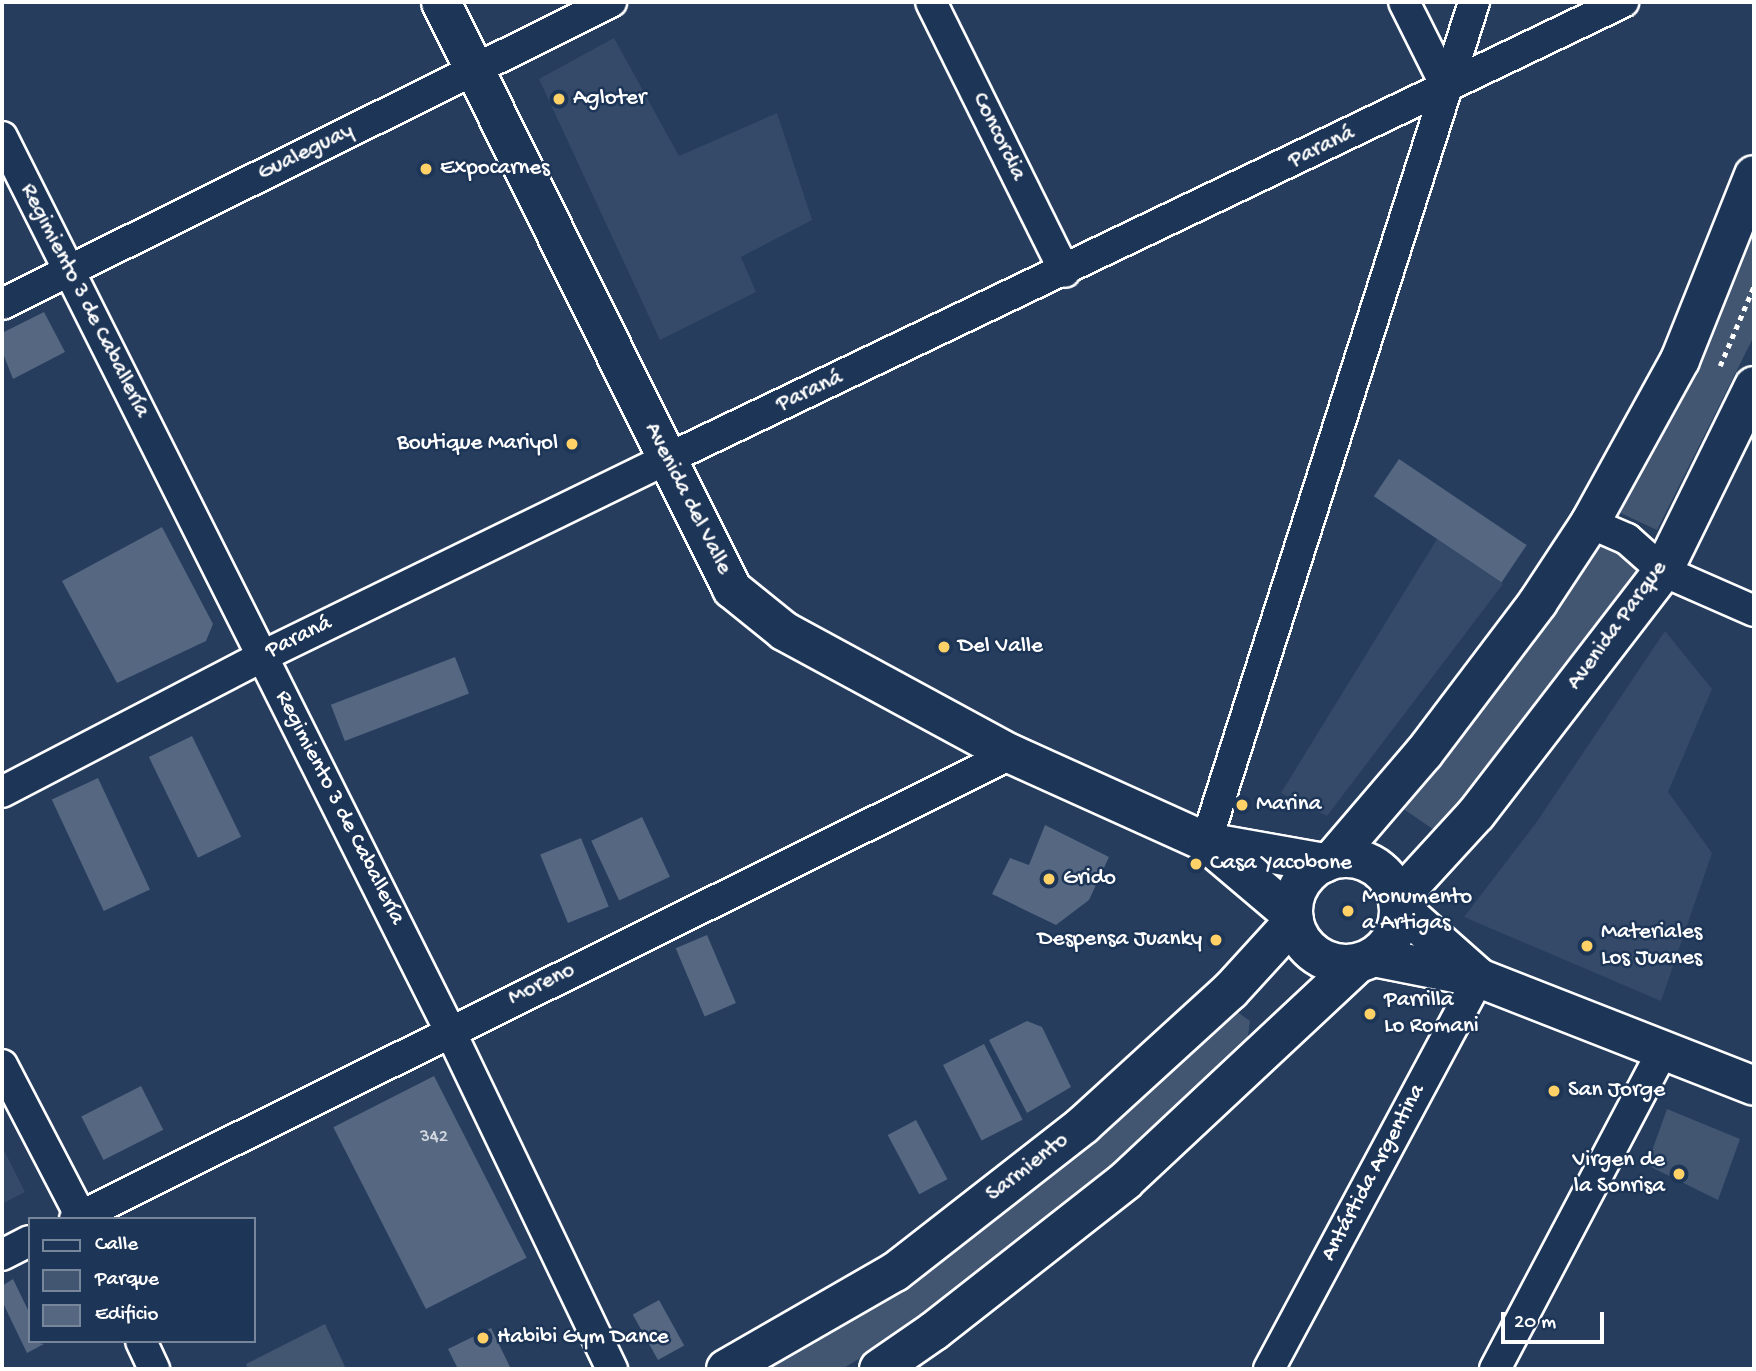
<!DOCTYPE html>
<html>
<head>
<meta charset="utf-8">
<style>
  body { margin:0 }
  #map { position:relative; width:1756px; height:1371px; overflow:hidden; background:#263d5e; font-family:"Gochi Hand",sans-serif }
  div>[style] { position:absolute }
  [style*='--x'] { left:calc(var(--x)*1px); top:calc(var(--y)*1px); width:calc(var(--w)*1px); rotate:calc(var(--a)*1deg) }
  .built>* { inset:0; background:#344a68 }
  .green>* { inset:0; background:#425672 }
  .building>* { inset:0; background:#556781; transform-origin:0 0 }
  .path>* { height:4.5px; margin-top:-2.25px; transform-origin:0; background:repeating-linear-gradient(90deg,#fff 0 5px,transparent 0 10px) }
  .roads { filter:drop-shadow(2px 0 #fff) drop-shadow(-2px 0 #fff) drop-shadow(0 2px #fff) drop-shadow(0 -2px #fff) }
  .minor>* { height:30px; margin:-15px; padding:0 15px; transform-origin:15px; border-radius:15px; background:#1d3557 }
  .secondary>* { height:38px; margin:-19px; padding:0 19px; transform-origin:19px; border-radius:19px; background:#1d3557 }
  .secondary>.ring { margin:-19px; padding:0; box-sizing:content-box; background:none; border:38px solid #1d3557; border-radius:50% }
  .dots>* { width:19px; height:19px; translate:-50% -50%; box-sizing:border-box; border:4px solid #1d3557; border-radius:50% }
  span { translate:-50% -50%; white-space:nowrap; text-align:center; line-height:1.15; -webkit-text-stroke:5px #1d3557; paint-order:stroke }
  .number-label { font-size:19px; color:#d4d9e0 }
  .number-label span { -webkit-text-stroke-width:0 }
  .poi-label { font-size:23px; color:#fff }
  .left { translate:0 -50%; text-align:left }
  .right { translate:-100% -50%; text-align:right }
  .street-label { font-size:23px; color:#fff }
  .frame { position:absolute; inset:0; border:4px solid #fff; pointer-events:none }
  .legend { position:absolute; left:28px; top:1217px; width:228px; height:126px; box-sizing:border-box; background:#1d3557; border:2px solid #77869a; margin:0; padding:9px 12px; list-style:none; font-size:21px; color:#fff }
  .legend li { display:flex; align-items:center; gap:14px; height:35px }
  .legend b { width:35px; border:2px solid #77869a }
  .scale { position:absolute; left:1501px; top:1312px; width:103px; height:32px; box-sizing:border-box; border:4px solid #fff; border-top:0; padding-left:9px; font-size:21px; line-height:24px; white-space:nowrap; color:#fff; -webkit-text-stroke:5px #1d3557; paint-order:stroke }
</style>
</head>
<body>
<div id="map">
  <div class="built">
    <i style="clip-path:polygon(614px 38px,679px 156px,777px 113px,812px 220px,741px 257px,756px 292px,660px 340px,539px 79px)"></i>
    <i style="clip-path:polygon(1437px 539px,1503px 584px,1327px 816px,1281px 793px)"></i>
    <i style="clip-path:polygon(1665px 631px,1712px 689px,1668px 792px,1712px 853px,1661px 1001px,1464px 917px,1536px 823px)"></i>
    <i style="clip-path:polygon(2px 1146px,25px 1192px,2px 1204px)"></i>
  </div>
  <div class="green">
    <i style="clip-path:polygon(1754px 234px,1754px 336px,1657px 530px,1614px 510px,1700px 353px)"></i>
    <i style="clip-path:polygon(1594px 540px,1643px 563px,1440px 834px,1402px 808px)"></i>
    <i style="clip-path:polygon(1233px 1009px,1250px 1021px,1247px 1043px,1113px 1170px,926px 1319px,842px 1369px,765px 1369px,905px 1286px)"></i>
    <i style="clip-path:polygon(1667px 1109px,1740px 1139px,1718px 1200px,1647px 1165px)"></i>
    <i style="clip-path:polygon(325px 1324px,346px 1369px,248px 1369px,246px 1364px)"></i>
  </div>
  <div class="building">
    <i style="clip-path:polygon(44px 312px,65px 352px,13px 379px,2px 351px,2px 333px)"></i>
    <i style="left:1399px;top:459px;width:154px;height:45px;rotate:34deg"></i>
    <i style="clip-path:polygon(162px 527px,213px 624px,206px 641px,117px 683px,62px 581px)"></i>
    <i style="left:455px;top:657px;width:39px;height:133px;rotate:69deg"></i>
    <i style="left:192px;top:736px;width:112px;height:48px;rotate:64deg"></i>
    <i style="left:98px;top:778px;width:123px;height:51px;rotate:65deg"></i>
    <i style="left:642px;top:817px;width:66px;height:56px;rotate:65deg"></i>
    <i style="clip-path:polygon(1045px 825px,1109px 857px,1089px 900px,1056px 925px,992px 894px,1010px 858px,1029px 865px)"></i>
    <i style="left:581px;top:838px;width:74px;height:44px;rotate:68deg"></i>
    <i style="left:707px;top:935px;width:74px;height:34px;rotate:67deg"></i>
    <i style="clip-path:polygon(1027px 1021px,1042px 1027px,1071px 1087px,1027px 1113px,989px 1040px)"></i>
    <i style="left:984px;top:1044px;width:85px;height:46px;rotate:63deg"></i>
    <i style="left:434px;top:1076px;width:204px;height:113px;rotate:63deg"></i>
    <i style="left:141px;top:1086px;width:49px;height:67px;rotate:63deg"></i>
    <i style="left:916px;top:1120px;width:67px;height:32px;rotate:62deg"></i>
    <i style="clip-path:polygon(13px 1279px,30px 1314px,30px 1341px,44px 1344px,27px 1353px,2px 1301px,2px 1286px)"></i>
    <i style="left:659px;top:1300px;width:52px;height:30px;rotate:61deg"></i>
    <i style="clip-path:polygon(491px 1328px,511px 1369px,458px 1369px,448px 1349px)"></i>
  </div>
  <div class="path">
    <i style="--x:1720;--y:366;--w:87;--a:-67"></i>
  </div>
  <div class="roads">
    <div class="minor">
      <i style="--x:931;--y:2;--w:301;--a:63.6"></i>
      <i style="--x:1404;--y:2;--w:96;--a:63.4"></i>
      <i style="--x:2;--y:137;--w:1000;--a:63.38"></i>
      <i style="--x:450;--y:1031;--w:375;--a:64.4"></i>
      <i style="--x:2;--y:304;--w:680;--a:-26.38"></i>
      <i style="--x:1590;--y:523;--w:40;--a:23.4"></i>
      <i style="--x:1627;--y:539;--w:48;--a:41.6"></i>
      <i style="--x:1663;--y:571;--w:99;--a:23.7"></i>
      <i style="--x:2;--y:792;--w:294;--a:-27.5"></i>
      <i style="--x:263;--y:656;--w:449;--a:-26"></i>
      <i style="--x:667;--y:459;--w:1060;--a:-25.55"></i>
      <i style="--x:1206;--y:842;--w:882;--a:-72.3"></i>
      <i style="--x:2;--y:1065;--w:174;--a:62.5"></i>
      <i style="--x:75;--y:1219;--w:1045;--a:-26.42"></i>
      <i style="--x:2;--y:1255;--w:31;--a:-27"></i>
      <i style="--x:141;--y:1341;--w:31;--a:65"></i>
      <i style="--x:1269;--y:1369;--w:444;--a:-61.8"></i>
      <i style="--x:1495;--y:1369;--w:363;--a:-62.2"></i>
    </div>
    <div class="secondary">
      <i style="--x:441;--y:2;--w:655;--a:63.63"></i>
      <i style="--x:732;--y:589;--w:67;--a:38.9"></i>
      <i style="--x:784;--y:631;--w:258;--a:28.5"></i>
      <i style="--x:1011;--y:754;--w:214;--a:24.3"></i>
      <i style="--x:1206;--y:842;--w:120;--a:10.1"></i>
      <i style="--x:1207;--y:843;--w:111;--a:40.3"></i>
      <i class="ring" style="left:1293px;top:858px;width:68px;height:68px"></i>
      <i style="--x:1333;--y:859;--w:140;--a:-49.4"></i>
      <i style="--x:1424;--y:753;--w:189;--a:-52.9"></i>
      <i style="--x:1538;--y:602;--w:95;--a:-56.6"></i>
      <i style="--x:1590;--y:523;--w:186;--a:-61.1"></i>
      <i style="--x:1680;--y:360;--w:199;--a:-68.2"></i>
      <i style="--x:1398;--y:899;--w:115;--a:-47.5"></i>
      <i style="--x:1476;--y:814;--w:307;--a:-52.4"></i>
      <i style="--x:1663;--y:571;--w:206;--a:-63.8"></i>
      <i style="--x:1399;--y:907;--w:104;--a:41.5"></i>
      <i style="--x:1374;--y:957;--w:107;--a:11.3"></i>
      <i style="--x:1479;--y:978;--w:295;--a:21.4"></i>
      <i style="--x:726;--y:1369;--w:195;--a:-29.9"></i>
      <i style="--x:895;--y:1272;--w:239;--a:-38"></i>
      <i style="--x:1083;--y:1125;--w:199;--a:-42.4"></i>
      <i style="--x:1230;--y:991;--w:95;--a:-47.6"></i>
      <i style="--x:879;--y:1369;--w:67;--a:-34.6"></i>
      <i style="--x:934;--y:1331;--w:243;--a:-38.1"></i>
      <i style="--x:1125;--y:1181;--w:319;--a:-43.1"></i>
    </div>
  </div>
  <div class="dots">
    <i style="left:559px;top:99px;background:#ffd166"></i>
    <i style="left:426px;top:169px;background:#ffd166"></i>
    <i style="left:572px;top:444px;background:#ffd166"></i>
    <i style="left:944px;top:647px;background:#ffd166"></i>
    <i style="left:1242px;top:805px;background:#ffd166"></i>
    <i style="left:1196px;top:864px;background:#ffd166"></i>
    <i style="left:1049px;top:879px;background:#ffd166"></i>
    <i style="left:1348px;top:911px;background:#ffd166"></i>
    <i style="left:1216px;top:940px;background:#ffd166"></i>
    <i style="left:1587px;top:946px;background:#ffd166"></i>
    <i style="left:1370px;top:1014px;background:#ffd166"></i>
    <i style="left:1554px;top:1091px;background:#ffd166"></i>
    <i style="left:1679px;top:1174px;background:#ffd166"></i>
    <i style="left:483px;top:1338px;background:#ffd166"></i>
  </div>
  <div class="number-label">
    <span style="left:434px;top:1138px">342</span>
  </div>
  <div class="poi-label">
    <span class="left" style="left:573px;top:99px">Agloter</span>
    <span class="left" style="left:440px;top:169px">Expocarnes</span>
    <span class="right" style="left:558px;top:444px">Boutique Mariyol</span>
    <span class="left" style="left:958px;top:647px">Del Valle</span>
    <span class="left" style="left:1256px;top:805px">Marina</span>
    <span class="left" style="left:1210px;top:864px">Casa Yacobone</span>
    <span class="left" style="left:1063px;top:879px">Grido</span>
    <span class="left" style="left:1362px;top:911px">Monumento<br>a Artigas</span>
    <span class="left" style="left:1601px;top:946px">Materiales<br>Los Juanes</span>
    <span class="right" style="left:1202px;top:940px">Despensa Juanky</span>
    <span class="left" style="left:1384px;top:1014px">Parrilla<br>Lo Romani</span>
    <span class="left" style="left:1568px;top:1091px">San Jorge</span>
    <span class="right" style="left:1665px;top:1174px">Virgen de<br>la Sonrisa</span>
    <span class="left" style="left:497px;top:1338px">Habibi Gym Dance</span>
  </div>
  <div class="street-label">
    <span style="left:998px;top:137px;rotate:64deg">Concordia</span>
    <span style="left:1322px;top:148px;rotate:-26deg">Paraná</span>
    <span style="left:306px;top:153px;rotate:-26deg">Gualeguay</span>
    <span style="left:84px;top:301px;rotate:63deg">Regimiento 3 de Caballería</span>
    <span style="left:810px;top:392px;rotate:-25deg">Paraná</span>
    <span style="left:687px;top:499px;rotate:63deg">Avenida del Valle</span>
    <span style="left:1618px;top:626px;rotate:-54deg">Avenida Parque</span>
    <span style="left:299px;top:638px;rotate:-26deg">Paraná</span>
    <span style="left:339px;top:808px;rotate:63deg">Regimiento 3 de Caballería</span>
    <span style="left:542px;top:985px;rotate:-26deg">Moreno</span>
    <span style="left:1028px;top:1168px;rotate:-38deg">Sarmiento</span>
    <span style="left:1374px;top:1173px;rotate:-62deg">Antártida Argentina</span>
  </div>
  <div class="frame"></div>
  <ul class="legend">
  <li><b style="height:9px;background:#1d3557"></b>Calle</li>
  <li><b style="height:19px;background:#425672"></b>Parque</li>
  <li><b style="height:19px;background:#556781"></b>Edificio</li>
  </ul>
  <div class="scale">20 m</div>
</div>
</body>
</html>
